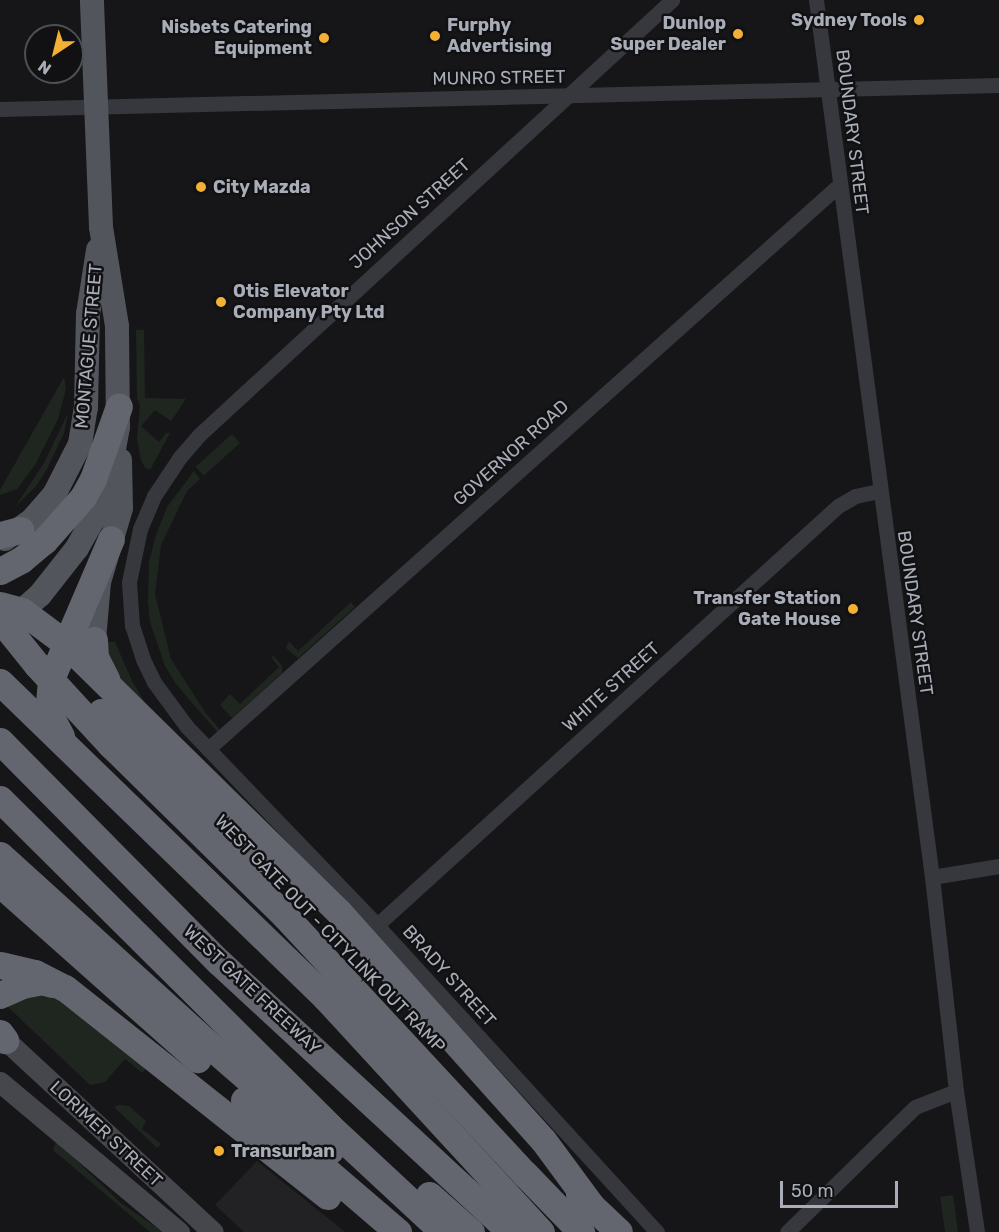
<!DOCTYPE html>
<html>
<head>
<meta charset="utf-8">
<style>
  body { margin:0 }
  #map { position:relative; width:999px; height:1232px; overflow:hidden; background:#161618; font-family:Rubik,sans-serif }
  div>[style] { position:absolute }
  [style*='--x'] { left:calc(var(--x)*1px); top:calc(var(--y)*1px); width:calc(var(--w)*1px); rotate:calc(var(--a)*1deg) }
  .built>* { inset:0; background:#222225 }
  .green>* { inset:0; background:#1e261f; transform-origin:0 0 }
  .street>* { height:15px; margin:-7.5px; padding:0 7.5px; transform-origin:7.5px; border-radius:7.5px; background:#37383d }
  .secondary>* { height:21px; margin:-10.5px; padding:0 10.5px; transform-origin:10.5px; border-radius:10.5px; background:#45474d }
  .primary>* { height:24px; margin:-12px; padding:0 12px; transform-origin:12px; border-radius:12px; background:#53555c }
  .highway>* { height:27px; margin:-13.5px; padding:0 13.5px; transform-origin:13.5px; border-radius:13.5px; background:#63666e }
  .highway-bridge>* { height:27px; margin:-13.5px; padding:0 13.5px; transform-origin:13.5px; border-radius:13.5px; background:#63666e }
  .dots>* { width:16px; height:16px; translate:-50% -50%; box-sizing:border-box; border:3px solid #111113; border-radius:50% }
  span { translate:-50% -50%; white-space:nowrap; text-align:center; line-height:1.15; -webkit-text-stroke:5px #111113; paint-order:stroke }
  .poi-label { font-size:18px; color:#a8adb8; font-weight:700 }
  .right { translate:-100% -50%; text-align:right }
  .left { translate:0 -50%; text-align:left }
  .street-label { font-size:18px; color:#a8adb8 }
  .north { position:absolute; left:24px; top:24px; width:60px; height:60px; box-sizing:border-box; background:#111113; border:2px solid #4d4f55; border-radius:50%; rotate:215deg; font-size:16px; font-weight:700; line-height:24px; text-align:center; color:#a8adb8 }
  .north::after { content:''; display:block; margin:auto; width:21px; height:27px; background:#f2b134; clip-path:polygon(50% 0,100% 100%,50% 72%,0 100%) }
  .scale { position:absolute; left:780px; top:1181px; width:118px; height:27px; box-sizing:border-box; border:3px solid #a8adb8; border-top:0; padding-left:8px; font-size:18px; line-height:21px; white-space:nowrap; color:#a8adb8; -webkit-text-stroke:4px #111113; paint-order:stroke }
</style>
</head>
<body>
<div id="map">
  <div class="built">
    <i style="clip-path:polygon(257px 1161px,345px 1232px,244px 1232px,215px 1205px)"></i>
  </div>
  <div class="green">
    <i style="clip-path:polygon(136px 330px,144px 330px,145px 398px,186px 399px,171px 421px,155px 410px,141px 426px,159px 442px,166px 433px,170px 433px,150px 470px,145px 468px,141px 460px,137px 439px,140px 405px,137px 398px)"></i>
    <i style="clip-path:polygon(64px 377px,66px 389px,58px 419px,35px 465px,17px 489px,0 495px,0 490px)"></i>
    <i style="clip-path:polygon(68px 413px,64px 433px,47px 469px,37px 485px,15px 507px,44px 463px)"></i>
    <i style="left:232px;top:434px;width:12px;height:49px;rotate:48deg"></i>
    <i style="clip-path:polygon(194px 471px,200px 479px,187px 491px,161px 545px,155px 594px,171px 659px,205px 712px,221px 731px,219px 734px,176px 684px,165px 666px,150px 622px,148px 601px,149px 562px,156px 535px,167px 507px)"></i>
    <i style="clip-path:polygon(351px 602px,355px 607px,298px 658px,286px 648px,289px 641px,298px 651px)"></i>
    <i style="clip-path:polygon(100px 642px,115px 642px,132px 681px,151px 713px,124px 687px)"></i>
    <i style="clip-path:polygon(274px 656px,282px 666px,282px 673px,232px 718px,220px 705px,230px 694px,240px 704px,279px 667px,271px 657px)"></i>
    <i style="clip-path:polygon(49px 994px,69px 1002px,152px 1062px,142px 1073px,125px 1059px,105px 1082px,90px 1085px,8px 1007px,12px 1000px,21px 995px)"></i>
    <i style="clip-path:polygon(119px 1105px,129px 1106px,146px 1121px,142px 1129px,161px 1144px,157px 1148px,114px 1107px)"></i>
    <i style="clip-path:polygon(56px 1141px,121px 1203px,163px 1232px,150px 1232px,53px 1150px)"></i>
    <i style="left:953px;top:1195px;width:37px;height:13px;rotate:82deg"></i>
  </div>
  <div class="street">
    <i style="--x:816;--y:0;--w:885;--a:82.47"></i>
    <i style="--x:932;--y:877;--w:215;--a:83.6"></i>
    <i style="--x:956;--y:1091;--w:143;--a:81.5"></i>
    <i style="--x:0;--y:109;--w:999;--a:-1.38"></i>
    <i style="--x:208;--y:749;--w:846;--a:-41.79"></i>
    <i style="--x:932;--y:877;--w:68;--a:-9.3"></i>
    <i style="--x:377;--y:925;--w:623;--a:-42.27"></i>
    <i style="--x:838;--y:506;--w:20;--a:-30"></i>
    <i style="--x:855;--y:496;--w:25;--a:-12"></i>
    <i style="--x:657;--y:1232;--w:416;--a:-132.4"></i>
    <i style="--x:377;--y:925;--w:274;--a:-133.8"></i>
    <i style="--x:187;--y:727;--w:56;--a:-126.3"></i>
    <i style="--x:154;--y:682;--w:25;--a:-116"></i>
    <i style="--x:143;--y:659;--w:35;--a:-108"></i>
    <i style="--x:132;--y:626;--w:44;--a:-93.9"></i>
    <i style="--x:129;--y:582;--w:54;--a:-78.3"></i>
    <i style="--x:140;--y:529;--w:36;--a:-67"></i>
    <i style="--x:154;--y:496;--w:47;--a:-56.3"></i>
    <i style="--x:180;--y:457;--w:29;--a:-49"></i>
    <i style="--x:199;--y:435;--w:643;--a:-42.6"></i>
    <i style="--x:787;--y:1232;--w:179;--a:-44.3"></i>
    <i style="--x:915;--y:1107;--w:44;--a:-21.3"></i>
  </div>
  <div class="secondary">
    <i style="--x:0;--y:1035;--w:290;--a:42.8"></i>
    <i style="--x:0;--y:1082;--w:234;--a:40"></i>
  </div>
  <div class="primary">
    <i style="--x:5;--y:539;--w:33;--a:-35"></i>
    <i style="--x:32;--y:520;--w:33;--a:-49"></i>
    <i style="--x:54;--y:495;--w:57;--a:-63"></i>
    <i style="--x:80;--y:444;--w:36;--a:-81"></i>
    <i style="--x:86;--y:408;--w:94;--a:-88.8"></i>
    <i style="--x:88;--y:314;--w:65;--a:-81.1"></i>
    <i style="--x:9;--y:622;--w:41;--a:-41.1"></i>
    <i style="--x:40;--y:595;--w:60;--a:-51.8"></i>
    <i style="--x:77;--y:548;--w:43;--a:-60.4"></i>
    <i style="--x:98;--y:511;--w:27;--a:-70"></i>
    <i style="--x:107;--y:486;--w:60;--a:-79.4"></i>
    <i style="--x:118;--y:427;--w:101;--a:-90.6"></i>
    <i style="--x:117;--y:326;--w:100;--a:-99.2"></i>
    <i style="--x:101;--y:227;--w:227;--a:-92.3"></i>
    <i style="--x:94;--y:640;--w:58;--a:-85.1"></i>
    <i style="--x:99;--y:582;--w:77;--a:-73.4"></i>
    <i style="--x:121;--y:508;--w:48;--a:-91.2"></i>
  </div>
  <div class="highway">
    <i style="--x:0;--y:535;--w:21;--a:-14"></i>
    <i style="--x:0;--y:571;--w:24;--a:-28"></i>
    <i style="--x:21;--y:560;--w:30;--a:-40"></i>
    <i style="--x:44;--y:541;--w:59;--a:-48.4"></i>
    <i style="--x:83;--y:497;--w:21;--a:-61"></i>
    <i style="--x:93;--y:479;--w:77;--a:-70.4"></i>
    <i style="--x:0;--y:605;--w:23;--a:15"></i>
    <i style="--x:22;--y:611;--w:54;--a:36.7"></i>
    <i style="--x:65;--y:643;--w:383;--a:44.5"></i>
    <i style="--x:338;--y:911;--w:307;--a:48.2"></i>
    <i style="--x:543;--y:1140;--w:81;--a:53.6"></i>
    <i style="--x:94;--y:640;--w:17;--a:87"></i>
    <i style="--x:95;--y:657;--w:25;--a:63"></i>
    <i style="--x:0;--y:682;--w:453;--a:44.1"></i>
    <i style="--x:325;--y:997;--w:319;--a:47.4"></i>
    <i style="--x:61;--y:736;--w:21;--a:-118"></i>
    <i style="--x:51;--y:717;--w:14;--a:-98"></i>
    <i style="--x:49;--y:703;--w:24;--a:-85"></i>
    <i style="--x:51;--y:679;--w:152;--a:-66.8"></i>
    <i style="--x:0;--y:741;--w:311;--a:45.3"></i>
    <i style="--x:219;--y:962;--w:398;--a:42.8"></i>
    <i style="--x:0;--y:799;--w:464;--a:44.8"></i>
    <i style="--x:329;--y:1126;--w:156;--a:42.9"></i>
    <i style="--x:0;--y:855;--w:293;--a:42.2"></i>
    <i style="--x:217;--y:1052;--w:150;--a:40.9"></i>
    <i style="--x:0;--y:884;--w:264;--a:41.6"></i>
    <i style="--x:0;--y:965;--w:36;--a:13"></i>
    <i style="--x:35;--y:973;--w:34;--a:27"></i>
    <i style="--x:65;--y:988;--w:335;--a:38.4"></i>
    <i style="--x:0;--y:995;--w:24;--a:-24"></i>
    <i style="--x:22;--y:985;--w:20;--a:-11"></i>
    <i style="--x:42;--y:981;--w:10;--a:17"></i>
    <i style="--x:0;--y:1033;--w:9;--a:54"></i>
    <i style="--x:244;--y:1100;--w:203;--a:40.6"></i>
    <i style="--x:525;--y:1174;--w:81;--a:46"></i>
    <i style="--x:579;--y:1194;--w:55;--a:43.5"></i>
    <i style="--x:429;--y:1195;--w:56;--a:41.4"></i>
  </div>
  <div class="highway-bridge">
    <i style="--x:0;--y:619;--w:59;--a:51.2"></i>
    <i style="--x:37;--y:665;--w:108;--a:47.3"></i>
    <i style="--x:110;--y:744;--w:245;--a:44.5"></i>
    <i style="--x:285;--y:916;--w:352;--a:47.1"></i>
    <i style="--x:101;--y:712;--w:217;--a:42.4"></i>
  </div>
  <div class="dots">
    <i style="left:919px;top:20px;background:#f2b134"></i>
    <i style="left:738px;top:34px;background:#f2b134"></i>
    <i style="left:435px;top:36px;background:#f2b134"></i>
    <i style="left:324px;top:38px;background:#f2b134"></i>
    <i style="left:201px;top:187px;background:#f2b134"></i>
    <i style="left:221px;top:302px;background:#f2b134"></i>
    <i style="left:853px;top:609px;background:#f2b134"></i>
    <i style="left:219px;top:1151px;background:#f2b134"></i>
  </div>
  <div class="poi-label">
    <span class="right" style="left:907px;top:20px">Sydney Tools</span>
    <span class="right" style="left:726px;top:34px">Dunlop<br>Super Dealer</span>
    <span class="left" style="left:447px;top:36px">Furphy<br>Advertising</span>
    <span class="right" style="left:312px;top:38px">Nisbets Catering<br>Equipment</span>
    <span class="left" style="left:213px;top:187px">City Mazda</span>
    <span class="left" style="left:233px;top:302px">Otis Elevator<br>Company Pty Ltd</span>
    <span class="right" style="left:841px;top:609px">Transfer Station<br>Gate House</span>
    <span class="left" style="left:231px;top:1151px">Transurban</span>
  </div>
  <div class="street-label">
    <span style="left:499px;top:78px;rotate:-1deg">MUNRO STREET</span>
    <span style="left:852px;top:132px;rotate:83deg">BOUNDARY STREET</span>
    <span style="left:410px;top:214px;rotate:-42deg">JOHNSON STREET</span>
    <span style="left:89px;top:346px;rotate:-85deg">MONTAGUE STREET</span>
    <span style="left:511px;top:453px;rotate:-42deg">GOVERNOR ROAD</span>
    <span style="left:915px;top:613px;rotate:82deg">BOUNDARY STREET</span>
    <span style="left:611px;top:687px;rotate:-42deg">WHITE STREET</span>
    <span style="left:330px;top:934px;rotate:46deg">WEST GATE OUT - CITYLINK OUT RAMP</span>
    <span style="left:449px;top:976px;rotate:48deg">BRADY STREET</span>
    <span style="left:252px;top:990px;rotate:43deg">WEST GATE FREEWAY</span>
    <span style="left:106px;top:1134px;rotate:43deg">LORIMER STREET</span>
  </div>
  <div class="north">N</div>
  <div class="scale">50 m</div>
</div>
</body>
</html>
